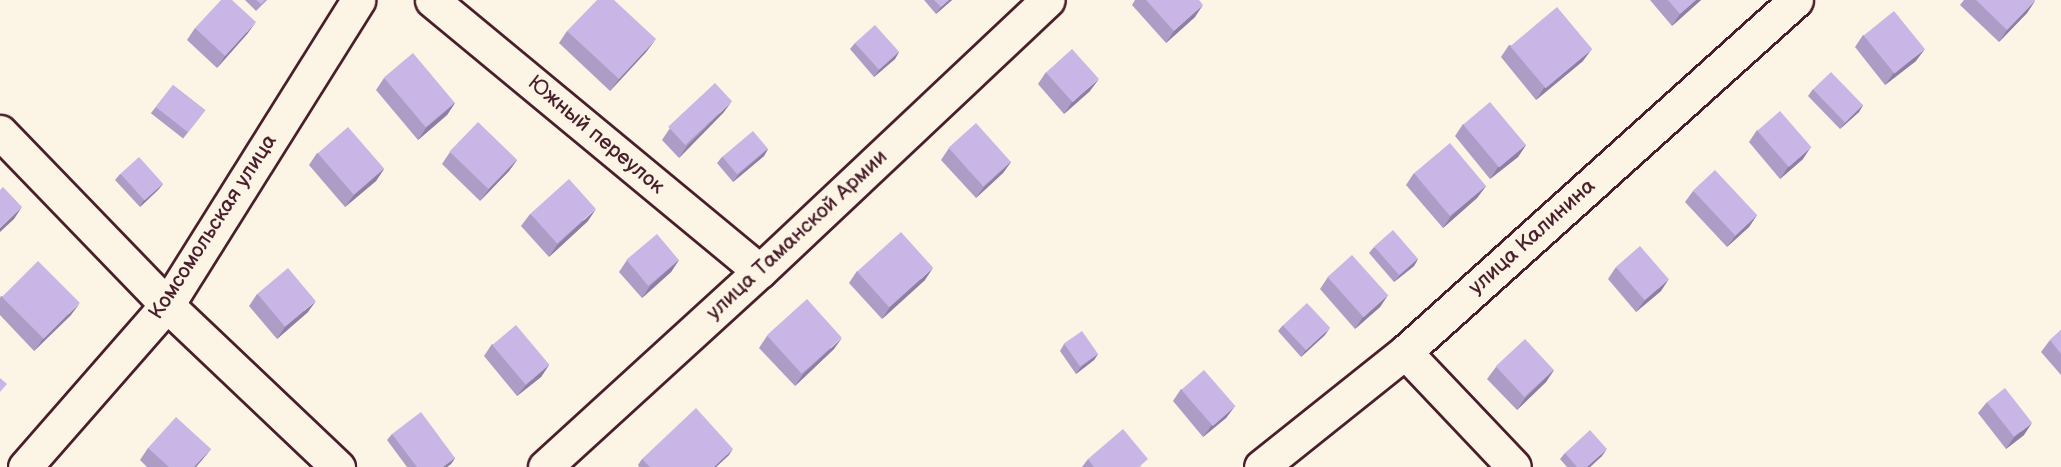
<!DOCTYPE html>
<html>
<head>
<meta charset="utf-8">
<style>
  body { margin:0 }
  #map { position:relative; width:2061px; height:467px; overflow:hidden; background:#fcf5e5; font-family:"Balsamiq Sans",sans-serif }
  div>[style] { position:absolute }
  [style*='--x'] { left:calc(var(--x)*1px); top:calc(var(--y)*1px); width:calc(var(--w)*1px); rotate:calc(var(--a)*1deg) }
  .roads { filter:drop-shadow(2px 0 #4a1f2b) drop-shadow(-2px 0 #4a1f2b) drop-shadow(0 2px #4a1f2b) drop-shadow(0 -2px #4a1f2b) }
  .minor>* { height:33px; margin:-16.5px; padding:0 16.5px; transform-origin:16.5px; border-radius:16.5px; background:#fcf5e5 }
  .wall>* { inset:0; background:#ad9dc6; transform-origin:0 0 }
  .shaded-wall>* { inset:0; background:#8d7fa1 }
  .building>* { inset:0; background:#c9b6e6; transform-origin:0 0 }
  span { translate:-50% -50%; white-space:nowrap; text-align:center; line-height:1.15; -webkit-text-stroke:4.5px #fcf5e5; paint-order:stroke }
  .street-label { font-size:21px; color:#4a1f2b }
</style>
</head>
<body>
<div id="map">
  <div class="roads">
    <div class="minor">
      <i style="--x:432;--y:0;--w:425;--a:39.6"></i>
      <i style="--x:0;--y:132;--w:240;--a:46"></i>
      <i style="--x:167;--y:305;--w:236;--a:43.5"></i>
      <i style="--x:1405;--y:352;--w:158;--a:46.5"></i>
      <i style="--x:25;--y:467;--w:215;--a:-48.8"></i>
      <i style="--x:167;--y:305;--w:360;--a:-57.9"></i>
      <i style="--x:545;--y:467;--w:291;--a:-42.4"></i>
      <i style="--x:760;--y:271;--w:395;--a:-43.3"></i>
      <i style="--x:1261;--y:467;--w:184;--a:-38.6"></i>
      <i style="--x:1405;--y:352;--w:526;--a:-42"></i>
    </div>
  </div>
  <div class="wall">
    <i style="clip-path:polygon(245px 0,267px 0,256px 11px)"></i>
    <i style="clip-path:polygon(924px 0,952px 0,936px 14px)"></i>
    <i style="clip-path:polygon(1135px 0,1199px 0,1195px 17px,1166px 43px,1132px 5px)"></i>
    <i style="clip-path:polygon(1650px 0,1701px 0,1672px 26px)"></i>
    <i style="clip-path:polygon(1964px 0,2034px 0,2035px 1px,2027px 13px,1999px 42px,1960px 5px)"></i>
    <i style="clip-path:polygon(195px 28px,248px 33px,217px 68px,187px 40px)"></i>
    <i style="clip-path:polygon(567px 31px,647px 51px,610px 91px,559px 43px)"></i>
    <i style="clip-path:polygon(1863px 35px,1916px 61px,1885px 85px,1855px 47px)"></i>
    <i style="clip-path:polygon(855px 43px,899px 52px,895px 59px,874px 77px,850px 49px)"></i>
    <i style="clip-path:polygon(1509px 45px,1583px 61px,1536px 100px,1501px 57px)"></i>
    <i style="clip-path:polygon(1046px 72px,1090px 91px,1064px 114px,1038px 84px)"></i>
    <i style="clip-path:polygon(384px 78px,455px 103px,447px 115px,418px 140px,376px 90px)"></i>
    <i style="left:173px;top:85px;width:41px;height:36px;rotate:38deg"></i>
    <i style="clip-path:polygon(1813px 89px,1863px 105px,1859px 112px,1840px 129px,1808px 96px)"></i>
    <i style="clip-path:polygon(724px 112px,679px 158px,662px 140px,670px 128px)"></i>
    <i style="clip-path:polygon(1463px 124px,1526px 145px,1518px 157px,1490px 179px,1455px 136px)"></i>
    <i style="clip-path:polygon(1757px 130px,1803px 159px,1780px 179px,1749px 142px)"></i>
    <i style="clip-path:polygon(949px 148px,1011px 162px,1003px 173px,976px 198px,941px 160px)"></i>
    <i style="clip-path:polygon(768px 149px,764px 156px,733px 182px,717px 163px,722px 157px)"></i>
    <i style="clip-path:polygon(450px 152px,517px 160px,509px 171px,480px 201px,442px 164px)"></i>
    <i style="clip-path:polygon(317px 153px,384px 169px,376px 181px,345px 207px,309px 165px)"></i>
    <i style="clip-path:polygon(1414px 173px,1486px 186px,1477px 198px,1443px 228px,1406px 185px)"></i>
    <i style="clip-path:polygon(120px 174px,163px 184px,158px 190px,140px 207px,115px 180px)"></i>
    <i style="clip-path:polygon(1693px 191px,1757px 215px,1749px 227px,1727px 247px,1685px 202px)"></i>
    <i style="clip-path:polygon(530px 214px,588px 221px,549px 257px,521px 226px)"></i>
    <i style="clip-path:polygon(1374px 247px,1418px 259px,1414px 266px,1394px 282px,1369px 253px)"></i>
    <i style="clip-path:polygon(627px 260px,679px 260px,671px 272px,642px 298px,619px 272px)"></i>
    <i style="clip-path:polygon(1616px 267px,1661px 291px,1636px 312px,1608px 279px)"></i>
    <i style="clip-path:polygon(857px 271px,925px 280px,882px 319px,849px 283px)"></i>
    <i style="clip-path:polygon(1328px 277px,1388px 295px,1380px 307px,1355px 329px,1320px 289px)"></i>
    <i style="clip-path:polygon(257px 294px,308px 312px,277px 339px,249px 306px)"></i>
    <i style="clip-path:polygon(1px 296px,71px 315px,34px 351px,0 315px,0 298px)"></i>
    <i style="clip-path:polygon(1283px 325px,1325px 335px,1301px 357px,1278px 331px)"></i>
    <i style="clip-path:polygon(2061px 330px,2061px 375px,2041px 352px,2050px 340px)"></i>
    <i style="clip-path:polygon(767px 336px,834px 349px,795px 386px,759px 348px)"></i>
    <i style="clip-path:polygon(492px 344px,549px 365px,541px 377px,517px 396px,484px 356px)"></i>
    <i style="clip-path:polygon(1064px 344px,1098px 354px,1094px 360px,1076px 374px,1060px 351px)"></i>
    <i style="clip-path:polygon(1496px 367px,1554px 370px,1546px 382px,1517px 410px,1487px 379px)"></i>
    <i style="clip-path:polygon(1181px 389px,1235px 406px,1226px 418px,1203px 437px,1173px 401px)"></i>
    <i style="clip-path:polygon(1987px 402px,2024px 435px,2006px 449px,1978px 413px)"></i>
    <i style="clip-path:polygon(392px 434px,455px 458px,451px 464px,447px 467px,407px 467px,387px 440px)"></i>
    <i style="clip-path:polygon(148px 448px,211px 449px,196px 467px,147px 467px,140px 460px)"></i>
    <i style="clip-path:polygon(1565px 453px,1602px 456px,1590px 467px,1567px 467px,1560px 459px)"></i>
    <i style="clip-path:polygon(729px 455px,716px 467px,639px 467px,638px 465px,642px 459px)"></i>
    <i style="clip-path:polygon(1088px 459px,1143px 467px,1082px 467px)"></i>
  </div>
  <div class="shaded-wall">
    <i style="clip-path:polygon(949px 0,952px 0,936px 14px,941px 7px)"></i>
    <i style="clip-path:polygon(1696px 0,1701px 0,1672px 26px,1680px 14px)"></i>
    <i style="clip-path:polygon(2035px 1px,2027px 13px,1999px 42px,2007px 30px)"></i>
    <i style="clip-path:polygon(1203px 5px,1195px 17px,1166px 43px,1174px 31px)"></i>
    <i style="clip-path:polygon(256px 22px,248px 33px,217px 68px,225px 56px)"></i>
    <i style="clip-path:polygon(656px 39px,647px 51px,610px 91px,619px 79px)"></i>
    <i style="clip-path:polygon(1592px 49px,1583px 61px,1536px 100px,1544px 88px)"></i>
    <i style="clip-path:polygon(1925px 49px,1916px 61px,1885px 85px,1893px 74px)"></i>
    <i style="clip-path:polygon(899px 52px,895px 59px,874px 77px,879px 70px)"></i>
    <i style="clip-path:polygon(1099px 79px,1090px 91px,1064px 114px,1072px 102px)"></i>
    <i style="clip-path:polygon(732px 101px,724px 112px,679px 158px,687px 146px)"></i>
    <i style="clip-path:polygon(455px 103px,447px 115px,418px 140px,426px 128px)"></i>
    <i style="clip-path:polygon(1863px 105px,1859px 112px,1840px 129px,1845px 123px)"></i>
    <i style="clip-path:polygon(1526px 145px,1518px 157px,1490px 179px,1498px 167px)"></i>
    <i style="clip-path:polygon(1811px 147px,1803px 159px,1780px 179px,1788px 167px)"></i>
    <i style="clip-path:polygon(768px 149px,764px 156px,733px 182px,738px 175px)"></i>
    <i style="clip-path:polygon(517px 160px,509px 171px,480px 201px,489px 189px)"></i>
    <i style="clip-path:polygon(1011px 162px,1003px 173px,976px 198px,984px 187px)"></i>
    <i style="clip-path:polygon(384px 169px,376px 181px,345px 207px,354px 195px)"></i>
    <i style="clip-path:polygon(163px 184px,158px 190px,140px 207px,144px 200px)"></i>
    <i style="clip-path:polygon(1486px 186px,1477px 198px,1443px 228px,1451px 216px)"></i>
    <i style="clip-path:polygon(22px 207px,14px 219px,0 232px,0 228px)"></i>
    <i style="clip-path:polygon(596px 209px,588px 221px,549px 257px,557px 245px)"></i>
    <i style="clip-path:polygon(1757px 215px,1749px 227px,1727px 247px,1736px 235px)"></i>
    <i style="clip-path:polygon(1418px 259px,1414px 266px,1394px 282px,1399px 276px)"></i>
    <i style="clip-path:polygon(679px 260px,671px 272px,642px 298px,650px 286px)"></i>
    <i style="clip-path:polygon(933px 268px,925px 280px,882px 319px,890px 307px)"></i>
    <i style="clip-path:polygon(1669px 279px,1661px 291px,1636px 312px,1645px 300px)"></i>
    <i style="clip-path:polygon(1388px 295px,1380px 307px,1355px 329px,1363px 317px)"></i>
    <i style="clip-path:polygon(316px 301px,308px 312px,277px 339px,285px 327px)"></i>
    <i style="clip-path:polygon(80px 303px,71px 315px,34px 351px,43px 339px)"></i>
    <i style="clip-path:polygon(1330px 328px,1325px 335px,1301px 357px,1306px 350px)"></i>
    <i style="clip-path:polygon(842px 338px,834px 349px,795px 386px,803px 374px)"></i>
    <i style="clip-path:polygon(1098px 354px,1094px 360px,1076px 374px,1081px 367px)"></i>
    <i style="clip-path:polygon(549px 365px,541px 377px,517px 396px,526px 385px)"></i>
    <i style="clip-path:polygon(1554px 370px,1546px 382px,1517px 410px,1525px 398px)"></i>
    <i style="clip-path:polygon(1235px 406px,1226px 418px,1203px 437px,1212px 425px)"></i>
    <i style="clip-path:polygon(2032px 423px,2024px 435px,2006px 449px,2014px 437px)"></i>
    <i style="clip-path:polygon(211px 449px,202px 460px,196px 467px,194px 467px)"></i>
    <i style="clip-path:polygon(733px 449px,729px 455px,716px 467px,714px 467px)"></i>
    <i style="clip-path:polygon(1607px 449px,1602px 456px,1590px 467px,1587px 467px)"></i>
    <i style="clip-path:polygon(455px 458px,451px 464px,447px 467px,443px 467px)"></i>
  </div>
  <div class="building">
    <i style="clip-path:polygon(221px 0,232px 0,256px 22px,225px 56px,195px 28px)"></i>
    <i style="clip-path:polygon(256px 0,265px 0,261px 4px)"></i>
    <i style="clip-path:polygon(597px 0,614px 0,656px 39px,619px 79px,567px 31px)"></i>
    <i style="clip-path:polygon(934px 0,949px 0,941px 7px)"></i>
    <i style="clip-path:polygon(1146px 0,1199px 0,1203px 5px,1174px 31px)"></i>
    <i style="clip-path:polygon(1668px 0,1696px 0,1680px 14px)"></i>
    <i style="clip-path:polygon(1976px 0,2034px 0,2035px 1px,2007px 30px)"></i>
    <i style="left:1557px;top:7px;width:55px;height:61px;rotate:50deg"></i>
    <i style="left:1894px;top:11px;width:49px;height:39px;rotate:51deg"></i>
    <i style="left:875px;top:25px;width:36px;height:27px;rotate:48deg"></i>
    <i style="left:1072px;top:49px;width:40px;height:35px;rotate:48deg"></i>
    <i style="left:413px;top:53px;width:65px;height:38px;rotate:50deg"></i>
    <i style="left:1831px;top:72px;width:46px;height:25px;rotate:46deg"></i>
    <i style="left:715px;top:83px;width:25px;height:64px;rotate:47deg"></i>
    <i style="left:173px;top:85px;width:41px;height:28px;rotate:38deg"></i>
    <i style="left:1490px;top:102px;width:56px;height:35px;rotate:50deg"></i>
    <i style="left:1780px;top:111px;width:48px;height:30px;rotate:49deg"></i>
    <i style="left:478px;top:122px;width:54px;height:41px;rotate:44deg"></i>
    <i style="left:976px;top:123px;width:52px;height:37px;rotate:48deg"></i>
    <i style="left:348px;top:127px;width:55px;height:40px;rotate:49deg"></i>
    <i style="left:753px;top:131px;width:23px;height:40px;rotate:50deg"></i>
    <i style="left:1450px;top:143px;width:56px;height:47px;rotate:50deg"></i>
    <i style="left:139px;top:157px;width:36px;height:25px;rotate:48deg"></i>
    <i style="left:1715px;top:170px;width:62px;height:30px;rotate:47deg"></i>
    <i style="left:569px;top:179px;width:40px;height:52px;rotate:48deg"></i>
    <i style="clip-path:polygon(3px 187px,22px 207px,0 228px,0 190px)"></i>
    <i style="left:1393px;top:230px;width:38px;height:25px;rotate:49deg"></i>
    <i style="left:901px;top:232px;width:48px;height:59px;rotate:48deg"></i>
    <i style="left:657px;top:234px;width:34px;height:40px;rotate:50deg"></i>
    <i style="left:1640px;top:246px;width:44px;height:32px;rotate:49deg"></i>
    <i style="left:1352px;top:255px;width:54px;height:33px;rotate:48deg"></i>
    <i style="left:38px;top:261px;width:59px;height:51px;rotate:45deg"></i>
    <i style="left:288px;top:268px;width:43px;height:40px;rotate:50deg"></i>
    <i style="left:807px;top:299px;width:52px;height:54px;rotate:48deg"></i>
    <i style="left:1307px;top:303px;width:34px;height:33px;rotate:47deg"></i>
    <i style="left:516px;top:325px;width:52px;height:31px;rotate:50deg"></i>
    <i style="clip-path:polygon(2061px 330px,2061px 354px,2050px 340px)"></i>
    <i style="left:1082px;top:331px;width:28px;height:22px;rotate:55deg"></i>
    <i style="left:1525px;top:339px;width:42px;height:40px;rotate:47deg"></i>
    <i style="left:1204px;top:370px;width:48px;height:30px;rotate:49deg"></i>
    <i style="clip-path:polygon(0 378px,7px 384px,0 392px)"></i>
    <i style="left:2005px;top:388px;width:44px;height:23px;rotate:52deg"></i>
    <i style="clip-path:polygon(696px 408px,733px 449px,714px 467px,650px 467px,642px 459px)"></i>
    <i style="clip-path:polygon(421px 412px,455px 458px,443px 467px,417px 467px,392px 434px)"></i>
    <i style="clip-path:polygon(176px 417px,211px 449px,194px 467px,169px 467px,148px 448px)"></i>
    <i style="clip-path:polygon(1123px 429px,1148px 459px,1139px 467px,1094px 467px,1088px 459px)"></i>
    <i style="clip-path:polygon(1590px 430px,1607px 449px,1587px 467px,1577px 467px,1565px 453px)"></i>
  </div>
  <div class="street-label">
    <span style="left:596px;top:135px;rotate:40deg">Южный переулок</span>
    <span style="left:213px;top:227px;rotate:-57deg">Комсомольская улица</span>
    <span style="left:797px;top:235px;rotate:-43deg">улица Таманской Армии</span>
    <span style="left:1532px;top:237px;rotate:-42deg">улица Калинина</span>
  </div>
</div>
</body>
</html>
